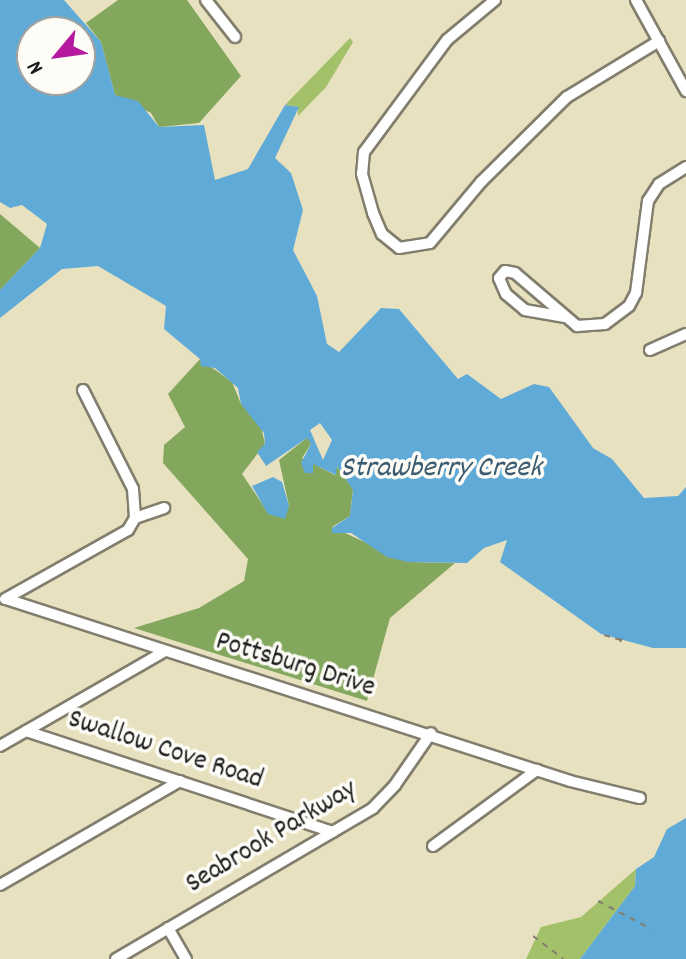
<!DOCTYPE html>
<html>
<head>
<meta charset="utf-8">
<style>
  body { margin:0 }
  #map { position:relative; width:686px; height:959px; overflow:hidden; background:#e8e1bf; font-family:Dekko,sans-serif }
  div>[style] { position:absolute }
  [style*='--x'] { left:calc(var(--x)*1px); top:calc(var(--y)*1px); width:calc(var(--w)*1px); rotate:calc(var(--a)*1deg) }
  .green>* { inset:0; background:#a3c169 }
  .forest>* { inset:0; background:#82a75d }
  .water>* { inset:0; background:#60aad8 }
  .path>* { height:2px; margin-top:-1px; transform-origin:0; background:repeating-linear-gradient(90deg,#827e6e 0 6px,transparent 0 12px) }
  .roads { filter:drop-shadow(2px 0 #827e6e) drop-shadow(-2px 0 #827e6e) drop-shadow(0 2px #827e6e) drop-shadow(0 -2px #827e6e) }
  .minor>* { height:10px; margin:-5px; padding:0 5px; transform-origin:5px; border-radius:5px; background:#fff }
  span { translate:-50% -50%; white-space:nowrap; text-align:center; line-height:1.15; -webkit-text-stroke:7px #fdfcf7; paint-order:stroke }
  .street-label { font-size:28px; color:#1c1c1c }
  .water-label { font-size:30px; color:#3b5c71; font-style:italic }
  .north { position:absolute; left:16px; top:16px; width:80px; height:80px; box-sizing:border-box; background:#fdfcf7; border:2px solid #a3a29f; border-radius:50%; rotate:241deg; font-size:22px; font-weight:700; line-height:32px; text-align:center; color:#1c1c1c }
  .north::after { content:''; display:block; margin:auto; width:28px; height:36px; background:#b5179e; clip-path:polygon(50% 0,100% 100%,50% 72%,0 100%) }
</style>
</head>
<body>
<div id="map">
  <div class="green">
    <i style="clip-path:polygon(350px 38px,353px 42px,326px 87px,298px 116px,298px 107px,285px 105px)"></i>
    <i style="clip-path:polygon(636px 869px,635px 886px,580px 959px,526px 959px,541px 927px,581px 917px)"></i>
  </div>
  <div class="forest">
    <i style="clip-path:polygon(118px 0,187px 0,241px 76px,199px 123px,159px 127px,151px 113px,115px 95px,101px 42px,86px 23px)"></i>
    <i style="clip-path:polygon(0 214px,40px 248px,0 290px)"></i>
    <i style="clip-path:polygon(200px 359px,232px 382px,241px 404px,260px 422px,265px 444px,242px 474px,269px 514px,289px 506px,279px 460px,308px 437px,311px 444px,302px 458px,335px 475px,336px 465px,353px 489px,350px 516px,332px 527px,408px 562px,455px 563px,390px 618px,367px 701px,134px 628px,199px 608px,244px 581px,248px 559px,163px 463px,164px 445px,185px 427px,168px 394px)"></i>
  </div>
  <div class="water">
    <i style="clip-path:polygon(evenodd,0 0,64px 0,101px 42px,115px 95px,138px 101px,159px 127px,204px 125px,215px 180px,248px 169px,285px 105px,299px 107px,275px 158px,291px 173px,303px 210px,293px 250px,317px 296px,327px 344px,339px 352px,381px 308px,399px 309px,458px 379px,467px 374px,501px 399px,534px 384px,549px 387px,593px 448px,612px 459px,644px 498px,678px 496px,686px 487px,686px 648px,653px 648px,601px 634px,500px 562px,507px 540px,484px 548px,467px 563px,408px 562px,387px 557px,351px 533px,332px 533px,332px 528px,350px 516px,353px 490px,337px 466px,336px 475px,313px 464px,313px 473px,305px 473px,301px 463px,311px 444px,307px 438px,266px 466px,257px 452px,265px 444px,264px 433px,241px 404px,238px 388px,215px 368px,201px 366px,200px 359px,164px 329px,166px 306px,98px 266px,62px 269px,0 318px,0 290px,40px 248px,47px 224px,22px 205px,10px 208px,0 202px,0 0,80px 32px,80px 80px,32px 80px,32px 32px,80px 32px,0 0,320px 423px,332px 440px,323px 460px,310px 430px,320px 423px)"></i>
    <i style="clip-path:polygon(273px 477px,282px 482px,289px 506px,285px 519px,268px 514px,252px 486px)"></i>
    <i style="clip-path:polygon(686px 818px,686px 959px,580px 959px,635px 886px,636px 869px,654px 857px,667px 829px)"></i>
  </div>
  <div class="path">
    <i style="--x:604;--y:635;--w:18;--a:16"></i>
    <i style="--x:620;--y:642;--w:4;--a:-63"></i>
    <i style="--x:598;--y:901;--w:60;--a:27.8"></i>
    <i style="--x:533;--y:936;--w:38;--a:37"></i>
  </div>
  <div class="roads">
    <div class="minor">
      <i style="--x:206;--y:0;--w:47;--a:51.9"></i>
      <i style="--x:495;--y:0;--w:62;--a:140.2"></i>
      <i style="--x:447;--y:40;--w:139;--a:126.5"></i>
      <i style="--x:364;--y:152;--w:22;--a:95"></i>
      <i style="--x:362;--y:174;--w:41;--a:74.2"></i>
      <i style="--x:373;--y:213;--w:23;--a:67"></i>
      <i style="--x:382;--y:234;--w:22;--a:39"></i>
      <i style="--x:399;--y:248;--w:31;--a:-9"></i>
      <i style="--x:430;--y:243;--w:80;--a:-50.1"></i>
      <i style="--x:481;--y:182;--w:121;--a:-44.7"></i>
      <i style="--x:567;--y:97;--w:108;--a:-31.3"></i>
      <i style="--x:636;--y:0;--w:104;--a:61.2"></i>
      <i style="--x:565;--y:317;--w:41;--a:-170.1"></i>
      <i style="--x:525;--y:310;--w:25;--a:-140"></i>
      <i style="--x:506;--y:294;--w:17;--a:-114"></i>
      <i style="--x:499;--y:278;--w:9;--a:-49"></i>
      <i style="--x:505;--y:271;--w:10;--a:11"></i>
      <i style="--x:515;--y:273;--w:82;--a:40.5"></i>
      <i style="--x:577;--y:326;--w:28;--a:-4"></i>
      <i style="--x:605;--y:324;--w:30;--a:-37"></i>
      <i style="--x:629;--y:306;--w:15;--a:-62"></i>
      <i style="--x:636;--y:293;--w:93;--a:-82.6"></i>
      <i style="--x:648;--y:201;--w:20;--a:-57"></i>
      <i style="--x:659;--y:184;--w:32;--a:-32"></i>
      <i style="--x:650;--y:350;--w:39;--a:-24"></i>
      <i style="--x:83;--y:390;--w:111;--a:63.2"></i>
      <i style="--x:133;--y:489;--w:29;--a:86"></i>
      <i style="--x:5;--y:599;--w:141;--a:-29.3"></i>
      <i style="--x:128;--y:530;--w:14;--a:-60"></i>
      <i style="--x:135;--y:518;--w:31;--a:-19"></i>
      <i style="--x:6;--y:599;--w:593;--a:17.88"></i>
      <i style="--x:570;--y:781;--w:72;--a:13.7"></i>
      <i style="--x:26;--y:731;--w:323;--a:18.2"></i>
      <i style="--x:0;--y:746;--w:190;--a:-29.9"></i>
      <i style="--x:433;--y:846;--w:129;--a:-36.2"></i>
      <i style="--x:0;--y:885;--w:208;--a:-30"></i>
      <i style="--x:168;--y:928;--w:36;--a:60"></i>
      <i style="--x:116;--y:959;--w:298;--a:-30.4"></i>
      <i style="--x:373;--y:808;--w:32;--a:-46"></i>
      <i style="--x:395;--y:785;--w:63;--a:-55.3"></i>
    </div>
  </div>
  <div class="street-label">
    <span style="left:295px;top:666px;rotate:17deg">Pottsburg Drive</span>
    <span style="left:165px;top:751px;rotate:18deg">Swallow Cove Road</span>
    <span style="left:272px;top:838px;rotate:-31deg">Seabrook Parkway</span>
  </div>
  <div class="water-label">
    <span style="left:441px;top:470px">Strawberry Creek</span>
  </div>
  <div class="north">N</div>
</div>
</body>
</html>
